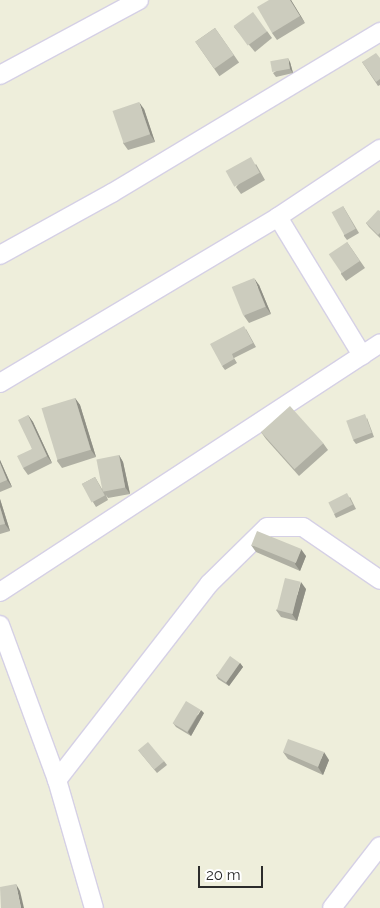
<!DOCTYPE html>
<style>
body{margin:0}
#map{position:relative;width:380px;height:908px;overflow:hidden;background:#eeeedb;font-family:Raleway,sans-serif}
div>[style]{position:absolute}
.roads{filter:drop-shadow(1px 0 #d5d0e5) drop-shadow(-1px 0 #d5d0e5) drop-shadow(0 1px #d5d0e5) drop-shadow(0 -1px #d5d0e5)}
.street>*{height:18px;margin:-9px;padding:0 9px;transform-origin:9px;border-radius:9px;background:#fff}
.wall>*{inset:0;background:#afafa3;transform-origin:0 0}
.shaded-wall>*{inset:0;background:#8f8f85}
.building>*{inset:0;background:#ccccbe;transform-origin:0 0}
span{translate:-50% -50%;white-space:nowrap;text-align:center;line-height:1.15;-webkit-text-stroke:4.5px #fff;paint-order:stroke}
.scale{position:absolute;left:198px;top:866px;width:65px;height:22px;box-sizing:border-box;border:2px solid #2b2b2b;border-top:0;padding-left:6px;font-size:15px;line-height:18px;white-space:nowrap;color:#2b2b2b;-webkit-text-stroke:4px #fff;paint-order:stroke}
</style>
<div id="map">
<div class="roads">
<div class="street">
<i style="left:0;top:75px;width:158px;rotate:-28.3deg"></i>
<i style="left:278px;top:217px;width:162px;rotate:58.7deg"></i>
<i style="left:0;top:255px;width:128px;rotate:-29deg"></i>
<i style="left:112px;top:193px;width:313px;rotate:-31deg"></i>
<i style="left:0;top:383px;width:324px;rotate:-30.8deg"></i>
<i style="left:278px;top:217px;width:123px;rotate:-33.7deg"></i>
<i style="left:0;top:592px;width:454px;rotate:-33.2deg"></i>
<i style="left:0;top:625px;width:165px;rotate:69.8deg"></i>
<i style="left:57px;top:780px;width:133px;rotate:73.9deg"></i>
<i style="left:57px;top:780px;width:248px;rotate:-52.2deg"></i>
<i style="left:209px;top:584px;width:81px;rotate:-44.5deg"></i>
<i style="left:267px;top:527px;width:36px"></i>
<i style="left:303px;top:527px;width:93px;rotate:34.5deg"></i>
<i style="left:332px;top:908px;width:78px;rotate:-52.3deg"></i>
</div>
</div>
<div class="wall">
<i style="clip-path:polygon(269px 0,291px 0,305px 23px,277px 40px,272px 33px)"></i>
<i style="clip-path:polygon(234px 27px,267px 31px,272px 38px,255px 52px)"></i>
<i style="left:215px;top:28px;width:42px;height:24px;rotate:55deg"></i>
<i style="clip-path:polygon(380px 58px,380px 85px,378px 86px,362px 62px)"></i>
<i style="clip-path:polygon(290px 62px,293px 73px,276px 77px,273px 73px)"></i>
<i style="clip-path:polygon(144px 109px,155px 142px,128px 150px,123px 143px)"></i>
<i style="clip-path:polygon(256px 164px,265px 180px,241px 194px,236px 187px)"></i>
<i style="clip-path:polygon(343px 206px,359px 233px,347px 240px,344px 236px)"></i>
<i style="clip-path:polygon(380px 211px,380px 238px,369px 227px,366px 223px)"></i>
<i style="clip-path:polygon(347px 242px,365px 268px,346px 281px,341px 274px)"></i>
<i style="clip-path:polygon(259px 285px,271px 314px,249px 323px,244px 316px)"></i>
<i style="clip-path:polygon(246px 329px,256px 347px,234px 358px,237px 363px,225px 370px,222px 366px)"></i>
<i style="clip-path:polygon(75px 398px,80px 405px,96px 457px,62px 468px,57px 461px)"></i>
<i style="clip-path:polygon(28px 415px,33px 422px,52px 463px,28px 475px,23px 468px,32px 449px)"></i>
<i style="clip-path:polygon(367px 418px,374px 437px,356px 444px,353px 440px)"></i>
<i style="clip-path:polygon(261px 432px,323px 443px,328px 450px,299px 476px,266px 439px)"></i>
<i style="clip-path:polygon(119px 455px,123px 462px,130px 494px,108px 498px,106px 495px,108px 500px,96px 507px,82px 484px,95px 477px,102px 489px)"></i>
<i style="clip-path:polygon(0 460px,12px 487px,0 492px)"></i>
<i style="clip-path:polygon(350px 497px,356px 509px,336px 518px,334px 514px)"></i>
<i style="clip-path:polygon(0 499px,10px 531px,0 534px)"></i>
<i style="clip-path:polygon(251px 545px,306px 556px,300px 571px,256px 552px)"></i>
<i style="clip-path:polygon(306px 589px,297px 621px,281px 617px,276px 610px)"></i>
<i style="clip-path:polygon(240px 663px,243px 667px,229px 686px,218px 679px,216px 675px)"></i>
<i style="clip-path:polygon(204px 713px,191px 736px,176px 727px,173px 723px)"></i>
<i style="clip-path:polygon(138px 750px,164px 761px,167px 765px,157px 773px)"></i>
<i style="clip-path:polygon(283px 752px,329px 760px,323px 775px,288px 759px)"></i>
</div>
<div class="shaded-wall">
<i style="clip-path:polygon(290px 0,291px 0,305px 23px,300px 16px)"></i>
<i style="clip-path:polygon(288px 58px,290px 62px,293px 73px,290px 69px)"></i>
<i style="clip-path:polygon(139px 102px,144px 109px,155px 142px,150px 134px)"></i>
<i style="clip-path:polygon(254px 278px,259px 285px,271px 314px,266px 307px)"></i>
<i style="clip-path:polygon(75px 398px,80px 405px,96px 457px,91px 450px)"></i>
<i style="clip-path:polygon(28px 415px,33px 422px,52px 463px,47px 456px)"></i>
<i style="clip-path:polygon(119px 455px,123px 462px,130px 494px,125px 487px)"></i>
<i style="clip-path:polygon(0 460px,12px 487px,7px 480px,0 463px)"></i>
<i style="clip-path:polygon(0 499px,10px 531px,5px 524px,0 507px)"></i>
<i style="clip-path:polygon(301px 549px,306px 556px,300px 571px,295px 564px)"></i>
<i style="clip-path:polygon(301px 582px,306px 589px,297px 621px,292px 614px)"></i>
<i style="clip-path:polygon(240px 663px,243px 667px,229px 686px,226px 683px)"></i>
<i style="clip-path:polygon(201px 710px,204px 713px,191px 736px,188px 732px)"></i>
<i style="clip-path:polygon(324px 752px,329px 760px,323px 775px,318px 767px)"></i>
<i style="clip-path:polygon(16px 884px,20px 891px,24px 908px,21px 908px)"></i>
</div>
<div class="building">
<i style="clip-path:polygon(269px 0,290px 0,300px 16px,272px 33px,257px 7px)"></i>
<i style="left:253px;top:12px;width:24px;height:24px;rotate:54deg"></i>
<i style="left:215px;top:28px;width:33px;height:24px;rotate:55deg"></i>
<i style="clip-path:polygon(376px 53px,380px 58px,380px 79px,376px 82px,362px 62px)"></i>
<i style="left:288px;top:58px;width:11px;height:18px;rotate:80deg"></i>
<i style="left:139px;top:102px;width:34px;height:28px;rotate:71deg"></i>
<i style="left:251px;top:157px;width:18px;height:29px;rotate:61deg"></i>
<i style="left:343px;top:206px;width:26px;height:13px;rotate:61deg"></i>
<i style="clip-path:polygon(378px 210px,380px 211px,380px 233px,378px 235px,366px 223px)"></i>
<i style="left:347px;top:242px;width:23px;height:22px;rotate:56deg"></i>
<i style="left:254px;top:278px;width:31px;height:24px;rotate:68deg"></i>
<i style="clip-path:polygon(244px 326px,253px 343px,232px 354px,234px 359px,222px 366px,210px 344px)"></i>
<i style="left:75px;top:398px;width:54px;height:35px;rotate:73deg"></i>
<i style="left:290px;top:406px;width:50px;height:39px;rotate:48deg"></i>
<i style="left:365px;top:414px;width:20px;height:20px;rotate:70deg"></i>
<i style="clip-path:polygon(28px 415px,47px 456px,23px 468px,17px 456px,32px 449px,18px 420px)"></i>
<i style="left:119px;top:455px;width:33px;height:23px;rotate:79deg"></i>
<i style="clip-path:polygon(0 463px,7px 480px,0 483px)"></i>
<i style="left:95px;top:477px;width:21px;height:15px;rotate:62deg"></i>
<i style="left:347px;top:493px;width:13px;height:21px;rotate:63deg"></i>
<i style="clip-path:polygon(0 507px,5px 524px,0 525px)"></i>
<i style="left:257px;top:531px;width:48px;height:15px;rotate:22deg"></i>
<i style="left:285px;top:578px;width:16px;height:33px;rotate:14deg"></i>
<i style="left:230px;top:656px;width:12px;height:24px;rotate:35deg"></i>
<i style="left:186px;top:701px;width:17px;height:26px;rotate:31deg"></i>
<i style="clip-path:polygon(288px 739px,324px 752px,318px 767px,283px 752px)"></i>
<i style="left:148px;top:742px;width:25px;height:13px;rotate:50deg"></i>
<i style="clip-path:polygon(16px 884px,21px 908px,1px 908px,0 887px)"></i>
</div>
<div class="scale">20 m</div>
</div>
